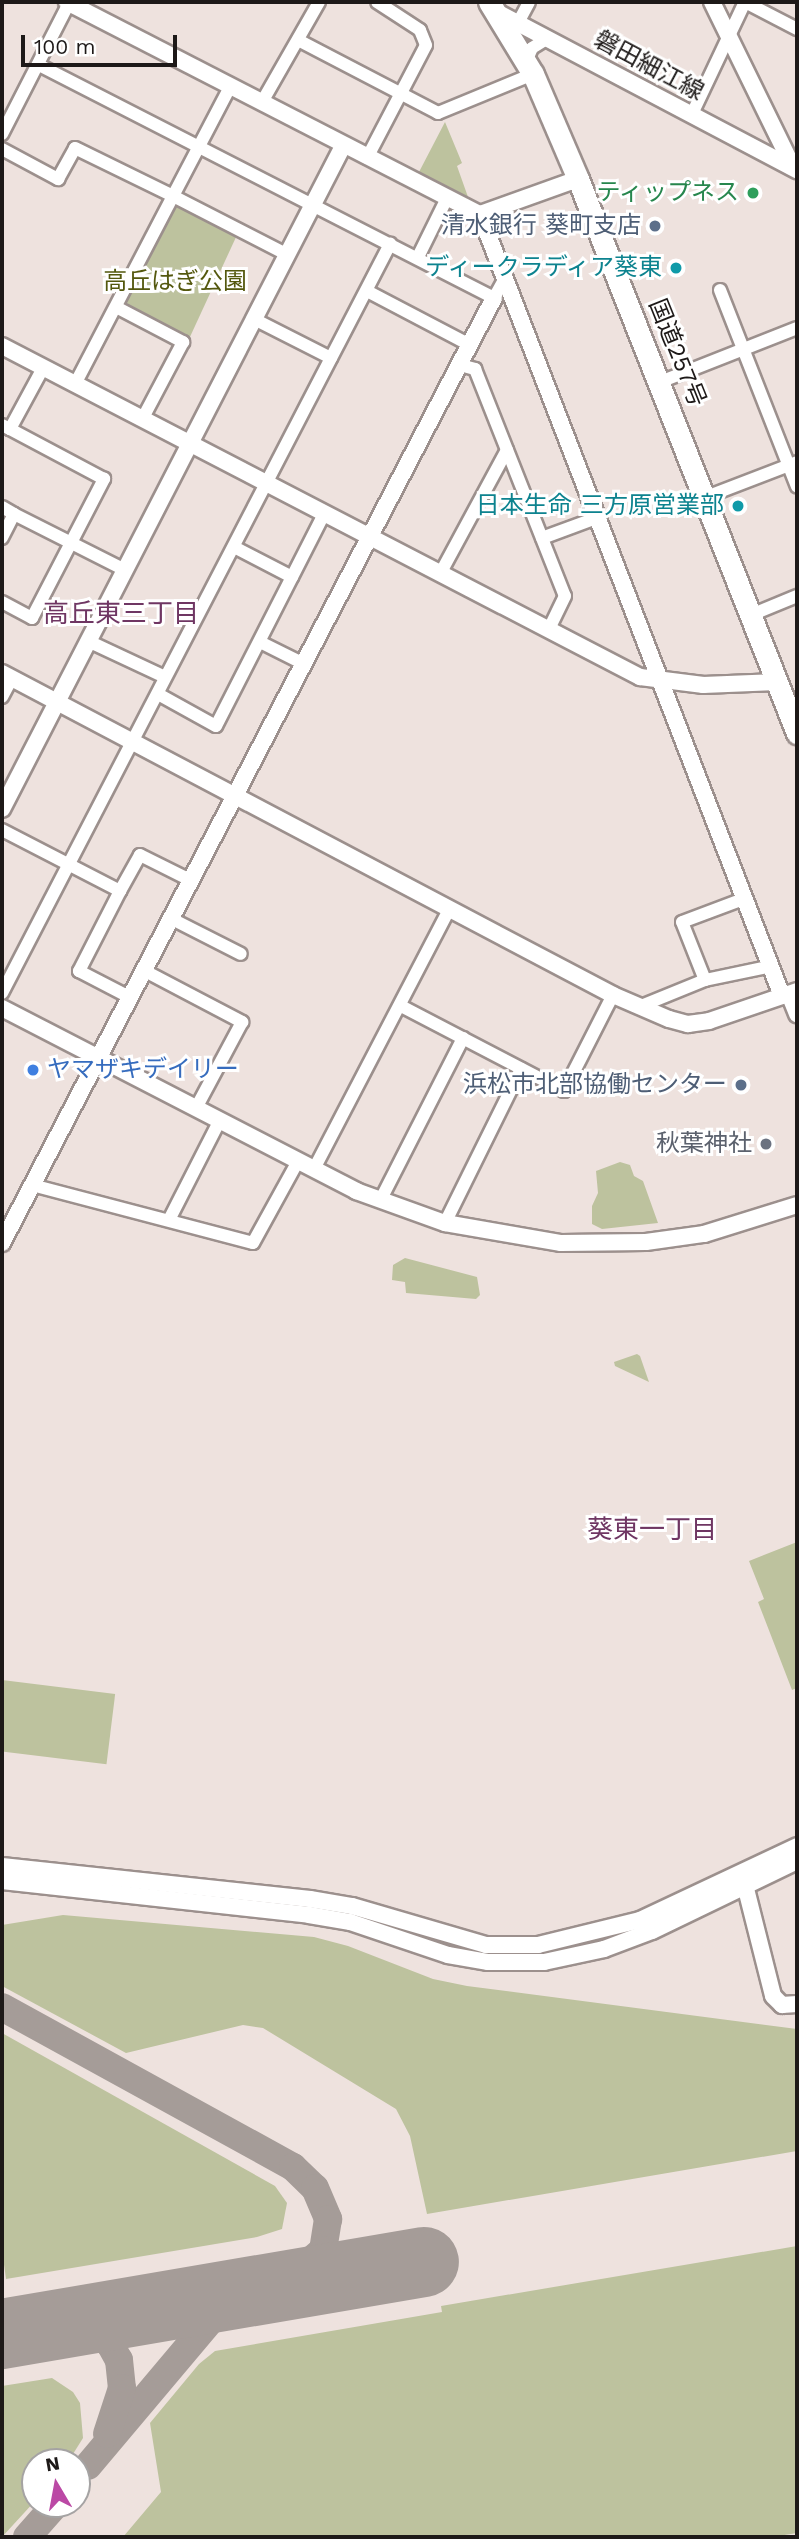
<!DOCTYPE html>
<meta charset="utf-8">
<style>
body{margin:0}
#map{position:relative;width:799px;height:2539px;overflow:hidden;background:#eee2de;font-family:"Work Sans","Noto Sans JP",sans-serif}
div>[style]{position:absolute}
.green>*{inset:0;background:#bdc29e;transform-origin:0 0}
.taxiway>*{height:28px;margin:-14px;padding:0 14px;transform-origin:14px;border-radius:14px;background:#a59c98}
.runway>*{height:70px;margin:-35px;padding:0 35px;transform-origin:35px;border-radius:35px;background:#a59c98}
.roads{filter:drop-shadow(2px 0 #9c908d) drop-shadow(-2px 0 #9c908d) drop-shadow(0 2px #9c908d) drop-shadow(0 -2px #9c908d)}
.street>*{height:12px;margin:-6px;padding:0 6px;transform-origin:6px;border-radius:6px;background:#fff}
.secondary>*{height:16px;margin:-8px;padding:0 8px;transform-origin:8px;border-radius:8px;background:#fff}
.highway>*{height:21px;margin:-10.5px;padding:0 10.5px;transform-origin:10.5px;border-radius:10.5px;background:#fff}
.dots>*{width:19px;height:19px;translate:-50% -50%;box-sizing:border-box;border:4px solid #fff;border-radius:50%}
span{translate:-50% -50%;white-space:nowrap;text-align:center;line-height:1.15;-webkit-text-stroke:6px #fff;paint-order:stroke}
.street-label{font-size:24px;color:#1d1918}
.leisure-label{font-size:24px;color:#27864d}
.right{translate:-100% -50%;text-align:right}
.service-label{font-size:24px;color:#4e5e75}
.culture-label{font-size:24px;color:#0d838f}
.park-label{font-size:24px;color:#54580e}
.shop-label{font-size:24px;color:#366cbe}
.left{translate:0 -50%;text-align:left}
.worship-label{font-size:24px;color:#5b616d}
.neighbourhood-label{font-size:26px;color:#6f3663}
.frame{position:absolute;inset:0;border:4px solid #1d1918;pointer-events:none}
.north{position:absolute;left:21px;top:2448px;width:70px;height:70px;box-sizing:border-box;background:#fff;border:2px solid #a5a3a3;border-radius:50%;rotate:350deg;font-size:19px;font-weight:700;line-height:28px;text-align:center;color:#1d1918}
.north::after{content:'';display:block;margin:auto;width:24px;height:32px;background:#bb49a5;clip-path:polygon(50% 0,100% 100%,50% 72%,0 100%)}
.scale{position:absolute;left:21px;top:35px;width:156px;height:32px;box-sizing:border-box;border:4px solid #1d1918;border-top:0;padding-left:9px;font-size:21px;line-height:24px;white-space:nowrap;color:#1d1918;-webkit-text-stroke:5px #fff;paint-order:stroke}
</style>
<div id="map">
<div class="green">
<i style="clip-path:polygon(445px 122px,462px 163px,457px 166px,468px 197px,419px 172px)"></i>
<i style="clip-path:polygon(180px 205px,237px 235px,189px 339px,128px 307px,126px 298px,174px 206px)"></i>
<i style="clip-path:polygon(620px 1162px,630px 1165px,634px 1176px,643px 1181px,658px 1223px,602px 1229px,592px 1224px,592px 1206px,598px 1193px,596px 1171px)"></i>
<i style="clip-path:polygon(405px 1258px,477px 1277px,480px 1295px,476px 1299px,406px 1293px,405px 1282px,392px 1280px,393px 1265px)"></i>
<i style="clip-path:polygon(637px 1354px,640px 1356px,649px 1382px,615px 1366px,614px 1362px)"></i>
<i style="clip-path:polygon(797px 1542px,797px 1688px,792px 1690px,758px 1602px,764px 1599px,749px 1561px)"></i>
<i style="left:2px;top:1680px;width:114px;height:71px;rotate:7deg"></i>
<i style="clip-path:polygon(63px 1915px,314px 1937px,348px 1946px,433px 1979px,467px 1986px,797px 2029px,797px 2151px,427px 2214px,410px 2136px,396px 2109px,263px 2028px,243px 2025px,126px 2053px,2px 1986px,2px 1925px)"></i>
<i style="clip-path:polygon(2px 2033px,275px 2186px,287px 2203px,282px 2229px,257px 2237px,6px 2279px,2px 2250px)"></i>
<i style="clip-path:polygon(797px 2246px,797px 2533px,772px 2537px,123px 2537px,161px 2492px,150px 2423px,199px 2364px,215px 2351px,442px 2312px,441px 2306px)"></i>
<i style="clip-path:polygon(52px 2378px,73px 2392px,80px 2403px,83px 2438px,68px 2462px,35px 2462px,35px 2501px,2px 2537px,2px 2386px)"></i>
</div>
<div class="taxiway">
<i style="left:2px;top:2007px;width:332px;rotate:28.8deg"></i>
<i style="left:293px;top:2167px;width:30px;rotate:44deg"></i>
<i style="left:315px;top:2188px;width:34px;rotate:67deg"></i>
<i style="left:328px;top:2219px;width:31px;rotate:99deg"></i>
<i style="left:323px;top:2250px;width:37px;rotate:139deg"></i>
<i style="left:295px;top:2274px;width:50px;rotate:157.6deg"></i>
<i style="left:249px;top:2293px;width:40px;rotate:147.1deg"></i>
<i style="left:215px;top:2315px;width:197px;rotate:130.1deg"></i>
<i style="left:56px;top:2324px;width:40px;rotate:10deg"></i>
<i style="left:95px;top:2331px;width:20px;rotate:41deg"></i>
<i style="left:110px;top:2344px;width:18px;rotate:61deg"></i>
<i style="left:119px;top:2360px;width:28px;rotate:84deg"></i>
<i style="left:122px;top:2388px;width:48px;rotate:108.1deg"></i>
<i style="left:27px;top:2537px;width:44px;rotate:-48.7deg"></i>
</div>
<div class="runway">
<i style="left:2px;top:2334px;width:428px;rotate:-9.7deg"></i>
</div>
<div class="roads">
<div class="street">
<i style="left:745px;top:2px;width:59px;rotate:27.4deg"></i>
<i style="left:519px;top:21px;width:21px;rotate:-62deg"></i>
<i style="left:298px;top:40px;width:158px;rotate:27.5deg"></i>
<i style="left:438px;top:113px;width:103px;rotate:-22.3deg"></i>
<i style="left:526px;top:62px;width:15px;rotate:-67deg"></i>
<i style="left:532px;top:48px;width:19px;rotate:-32deg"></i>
<i style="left:39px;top:65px;width:511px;rotate:27.12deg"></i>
<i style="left:494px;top:298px;width:23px;rotate:-61deg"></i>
<i style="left:230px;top:87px;width:123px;rotate:117.6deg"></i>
<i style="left:173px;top:196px;width:129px;rotate:27.2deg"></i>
<i style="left:262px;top:102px;width:115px;rotate:-60.3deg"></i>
<i style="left:692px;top:114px;width:124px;rotate:-64.7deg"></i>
<i style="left:2px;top:134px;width:147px;rotate:-62.9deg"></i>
<i style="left:2px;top:149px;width:64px;rotate:28.2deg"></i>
<i style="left:58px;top:179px;width:35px;rotate:-61deg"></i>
<i style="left:75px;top:148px;width:109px;rotate:26.1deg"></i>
<i style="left:173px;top:196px;width:210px;rotate:117.5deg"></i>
<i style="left:367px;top:158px;width:127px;rotate:-62.4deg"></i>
<i style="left:426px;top:45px;width:16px;rotate:-112deg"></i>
<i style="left:420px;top:30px;width:51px;rotate:-146.9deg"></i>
<i style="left:418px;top:257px;width:64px;rotate:-63.8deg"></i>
<i style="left:720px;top:290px;width:211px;rotate:68.6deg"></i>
<i style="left:367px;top:291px;width:116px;rotate:27.7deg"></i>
<i style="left:116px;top:307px;width:76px;rotate:27.6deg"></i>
<i style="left:183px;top:342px;width:86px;rotate:117.8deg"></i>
<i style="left:256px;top:320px;width:84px;rotate:26.9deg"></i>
<i style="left:460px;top:365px;width:16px;rotate:15deg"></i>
<i style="left:475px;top:369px;width:244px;rotate:68.4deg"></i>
<i style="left:565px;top:596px;width:37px;rotate:116deg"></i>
<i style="left:660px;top:382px;width:147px;rotate:-21.5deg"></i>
<i style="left:2px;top:425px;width:9px;rotate:27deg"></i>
<i style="left:10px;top:429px;width:69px;rotate:-61.6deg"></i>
<i style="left:706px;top:497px;width:97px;rotate:-21deg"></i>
<i style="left:2px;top:507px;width:14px;rotate:30deg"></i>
<i style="left:14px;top:514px;width:27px;rotate:117deg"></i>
<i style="left:14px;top:514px;width:124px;rotate:26.8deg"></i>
<i style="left:542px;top:538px;width:61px;rotate:-20.2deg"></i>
<i style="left:234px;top:547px;width:65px;rotate:27.3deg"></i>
<i style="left:292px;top:577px;width:71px;rotate:-63.1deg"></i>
<i style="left:440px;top:574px;width:141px;rotate:-61.6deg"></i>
<i style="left:2px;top:602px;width:34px;rotate:28deg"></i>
<i style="left:32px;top:618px;width:157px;rotate:-62.6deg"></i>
<i style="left:104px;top:479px;width:106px;rotate:-152deg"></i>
<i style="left:751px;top:615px;width:50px;rotate:-22.4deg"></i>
<i style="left:88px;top:641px;width:85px;rotate:25.1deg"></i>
<i style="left:260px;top:642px;width:49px;rotate:26.6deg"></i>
<i style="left:158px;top:694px;width:66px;rotate:28.9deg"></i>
<i style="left:216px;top:726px;width:167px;rotate:-63deg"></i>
<i style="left:2px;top:697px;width:21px;rotate:-62deg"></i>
<i style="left:2px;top:830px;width:133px;rotate:27.3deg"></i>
<i style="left:120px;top:891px;width:41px;rotate:-60.9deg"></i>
<i style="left:140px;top:855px;width:58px;rotate:26.6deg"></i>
<i style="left:120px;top:891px;width:90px;rotate:117.1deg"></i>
<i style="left:79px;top:971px;width:59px;rotate:27.4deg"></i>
<i style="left:172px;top:919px;width:77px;rotate:26.9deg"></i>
<i style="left:145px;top:971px;width:110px;rotate:27.7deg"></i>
<i style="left:242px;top:1022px;width:98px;rotate:118.1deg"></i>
<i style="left:705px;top:980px;width:68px;rotate:-11.8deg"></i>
<i style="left:2px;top:993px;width:844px;rotate:-62.61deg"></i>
<i style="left:401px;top:1006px;width:184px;rotate:27.5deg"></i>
<i style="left:564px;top:1091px;width:108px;rotate:-63deg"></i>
<i style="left:641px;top:1006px;width:69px;rotate:-22.1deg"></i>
<i style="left:705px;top:980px;width:62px;rotate:-111.6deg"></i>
<i style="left:682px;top:922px;width:68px;rotate:-20.6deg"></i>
<i style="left:314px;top:1169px;width:294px;rotate:-62.5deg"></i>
<i style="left:32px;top:1185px;width:228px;rotate:14.7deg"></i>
<i style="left:253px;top:1243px;width:94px;rotate:-61.2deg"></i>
<i style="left:380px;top:1201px;width:183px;rotate:-63deg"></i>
<i style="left:169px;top:1220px;width:112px;rotate:-63deg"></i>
<i style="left:445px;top:1223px;width:172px;rotate:-63.7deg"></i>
</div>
<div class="secondary">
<i style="left:67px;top:2px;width:464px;rotate:27.2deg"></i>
<i style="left:480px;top:214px;width:838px;rotate:68.88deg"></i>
<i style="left:712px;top:2px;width:184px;rotate:63.9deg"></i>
<i style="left:493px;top:10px;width:344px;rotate:27.8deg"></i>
<i style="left:480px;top:214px;width:104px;rotate:-19.7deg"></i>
<i style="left:2px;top:346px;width:719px;rotate:27.42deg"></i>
<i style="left:640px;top:677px;width:64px;rotate:7.2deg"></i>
<i style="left:703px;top:685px;width:74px;rotate:-2.3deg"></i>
<i style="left:2px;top:673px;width:691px;rotate:27.79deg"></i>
<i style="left:613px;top:995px;width:61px;rotate:23.2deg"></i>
<i style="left:669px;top:1019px;width:20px;rotate:15deg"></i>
<i style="left:688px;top:1024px;width:21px;rotate:-8deg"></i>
<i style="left:709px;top:1021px;width:93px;rotate:-18.8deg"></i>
<i style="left:2px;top:809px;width:746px;rotate:-62.78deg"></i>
<i style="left:789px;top:994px;width:22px;rotate:68deg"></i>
<i style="left:2px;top:1008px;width:399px;rotate:27.3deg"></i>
<i style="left:356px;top:1191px;width:95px;rotate:19.8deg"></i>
<i style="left:445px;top:1223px;width:118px;rotate:9.8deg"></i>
<i style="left:561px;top:1243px;width:85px;rotate:-0.7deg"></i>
<i style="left:646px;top:1242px;width:59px;rotate:-7.9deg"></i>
<i style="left:704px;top:1234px;width:97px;rotate:-17.3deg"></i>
<i style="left:2px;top:1243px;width:1065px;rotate:-62.5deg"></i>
<i style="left:2px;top:1866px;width:310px;rotate:6.1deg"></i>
<i style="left:310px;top:1899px;width:43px;rotate:9.5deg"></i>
<i style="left:352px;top:1906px;width:140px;rotate:16.2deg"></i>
<i style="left:486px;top:1945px;width:52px"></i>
<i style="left:538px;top:1945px;width:105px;rotate:-13.8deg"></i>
<i style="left:640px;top:1920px;width:174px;rotate:-25.2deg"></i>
<i style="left:739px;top:1878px;width:9px;rotate:49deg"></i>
<i style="left:745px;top:1885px;width:114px;rotate:75.8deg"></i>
<i style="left:773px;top:1996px;width:13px;rotate:45deg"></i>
<i style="left:782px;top:2005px;width:15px;rotate:-4deg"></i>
<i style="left:2px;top:1881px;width:309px;rotate:6.3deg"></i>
<i style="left:309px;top:1915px;width:42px;rotate:9.7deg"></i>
<i style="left:350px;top:1922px;width:103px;rotate:18.6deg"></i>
<i style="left:448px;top:1955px;width:41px;rotate:9.9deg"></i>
<i style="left:488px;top:1962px;width:56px"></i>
<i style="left:544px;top:1962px;width:61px;rotate:-12.2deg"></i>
<i style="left:604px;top:1949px;width:51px;rotate:-20.6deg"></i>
<i style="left:652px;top:1931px;width:161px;rotate:-25.8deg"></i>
</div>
<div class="highway">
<i style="left:489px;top:2px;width:84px;rotate:58.6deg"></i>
<i style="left:533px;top:74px;width:114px;rotate:66.8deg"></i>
<i style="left:578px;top:179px;width:596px;rotate:68.43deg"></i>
</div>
</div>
<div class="dots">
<i style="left:753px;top:193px;background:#2e9e5b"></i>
<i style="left:655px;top:226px;background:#5c6f8a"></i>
<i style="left:676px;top:268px;background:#0f9aa8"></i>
<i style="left:738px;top:506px;background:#0f9aa8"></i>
<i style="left:33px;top:1070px;background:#3f7fe0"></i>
<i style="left:741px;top:1085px;background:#5c6f8a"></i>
<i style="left:766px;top:1144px;background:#6b7280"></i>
</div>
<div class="street-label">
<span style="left:649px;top:66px;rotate:28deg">磐田細江線</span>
<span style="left:677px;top:353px;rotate:68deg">国道257号</span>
</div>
<div class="leisure-label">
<span class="right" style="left:739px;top:193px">ティップネス</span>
</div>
<div class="service-label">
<span class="right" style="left:641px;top:226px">清水銀行 葵町支店</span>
<span class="right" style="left:727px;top:1085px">浜松市北部協働センター</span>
</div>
<div class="culture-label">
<span class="right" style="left:662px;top:268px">ディークラディア葵東</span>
<span class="right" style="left:724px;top:506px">日本生命 三方原営業部</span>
</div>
<div class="park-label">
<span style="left:175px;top:282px">高丘はぎ公園</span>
</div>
<div class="shop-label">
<span class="left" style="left:47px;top:1070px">ヤマザキデイリー</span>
</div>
<div class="worship-label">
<span class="right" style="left:752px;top:1144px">秋葉神社</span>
</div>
<div class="neighbourhood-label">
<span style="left:121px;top:614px">高丘東三丁目</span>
<span style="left:652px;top:1530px">葵東一丁目</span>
</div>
<div class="frame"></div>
<div class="north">N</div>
<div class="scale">100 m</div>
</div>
